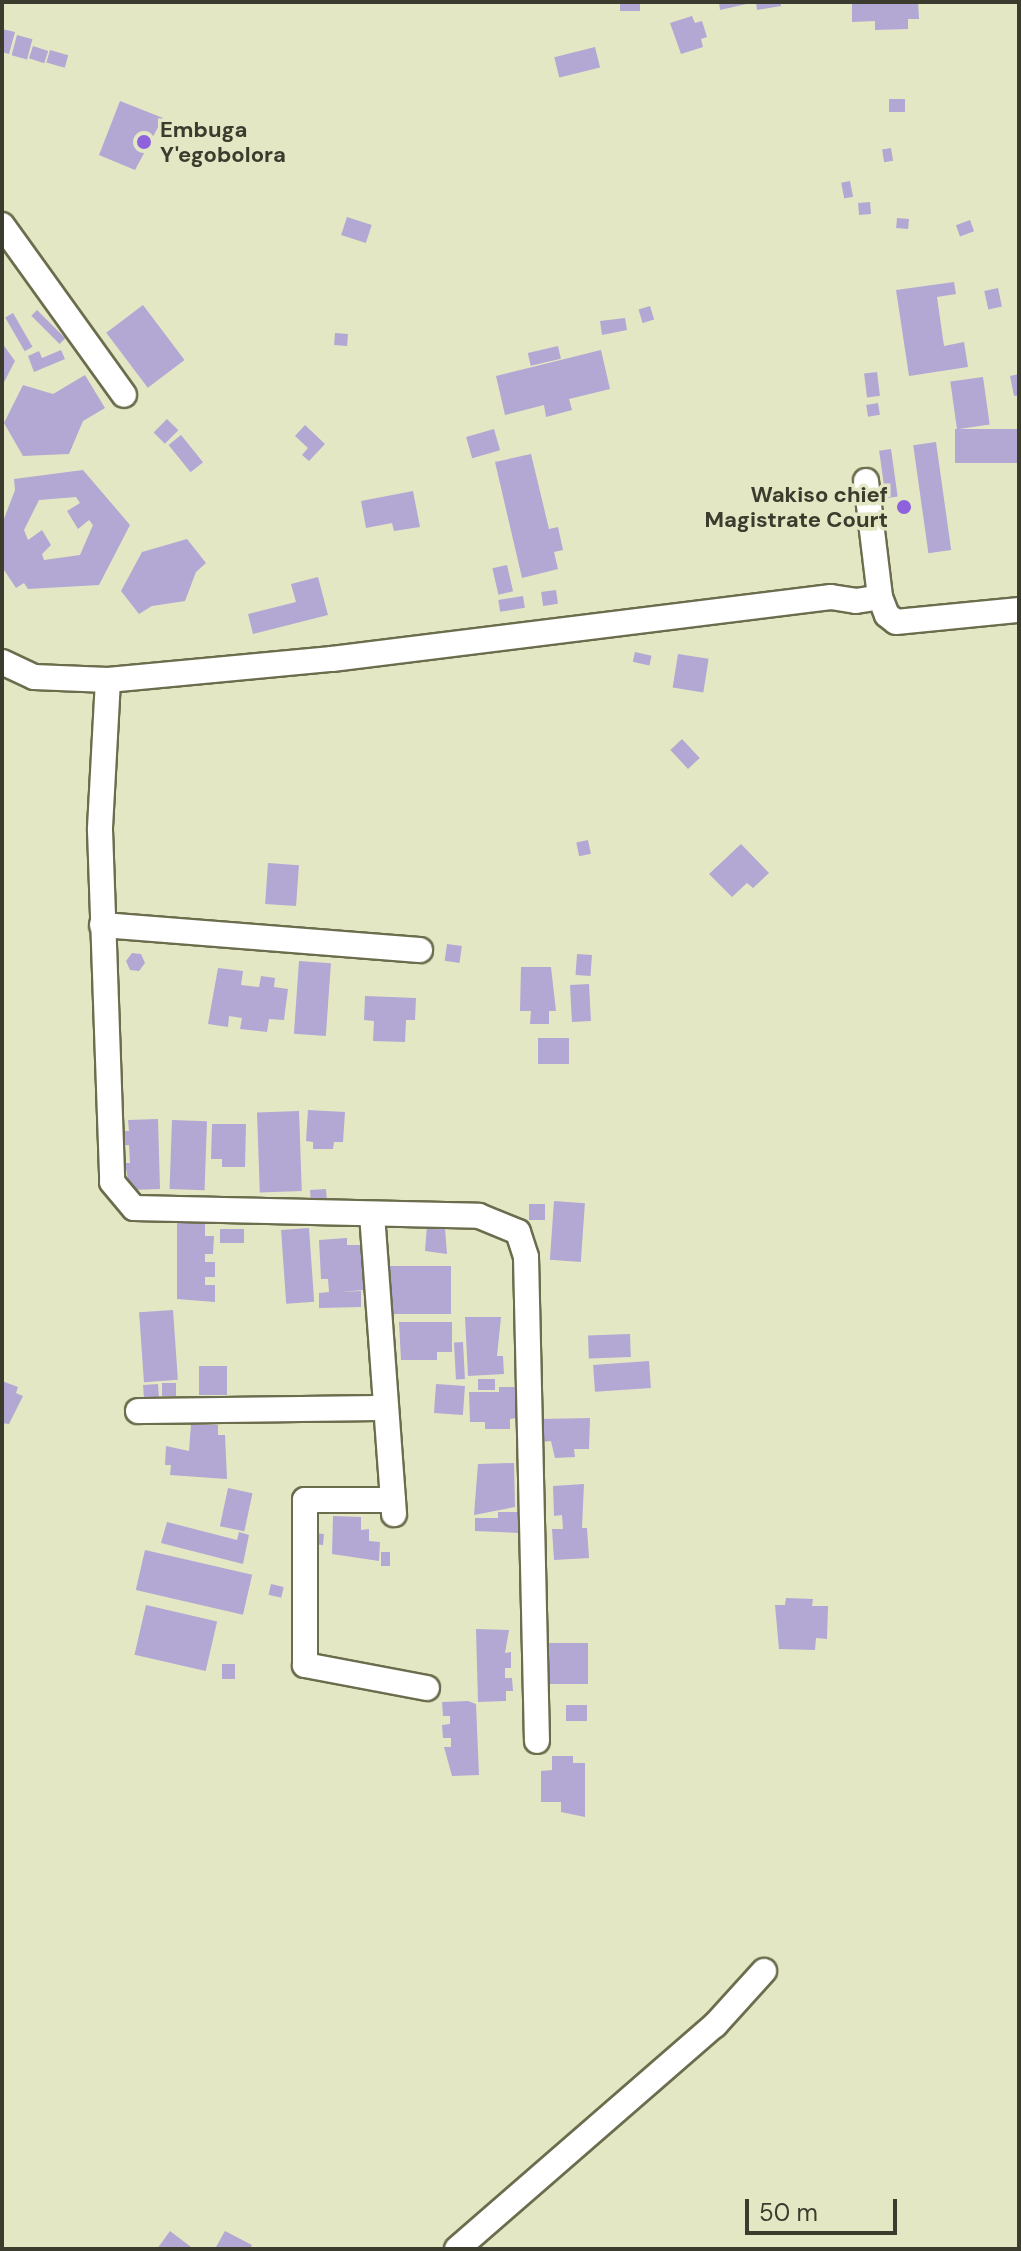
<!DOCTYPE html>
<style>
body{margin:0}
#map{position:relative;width:1021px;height:2251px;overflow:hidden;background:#e4e7c4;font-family:"DM Sans",sans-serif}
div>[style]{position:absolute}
.building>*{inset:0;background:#b3a7d4;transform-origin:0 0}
.roads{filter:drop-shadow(2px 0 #6b6d4d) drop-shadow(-2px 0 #6b6d4d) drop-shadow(0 2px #6b6d4d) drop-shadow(0 -2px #6b6d4d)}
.minor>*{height:24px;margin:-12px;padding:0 12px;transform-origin:12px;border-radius:12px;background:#fff}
.dots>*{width:22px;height:22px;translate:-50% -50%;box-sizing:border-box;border:4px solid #e4e7c4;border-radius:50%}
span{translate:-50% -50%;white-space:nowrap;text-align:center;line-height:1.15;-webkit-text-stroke:7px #e4e7c4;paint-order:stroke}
.poi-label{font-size:22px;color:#3b3c2e;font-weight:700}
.left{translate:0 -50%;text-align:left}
.right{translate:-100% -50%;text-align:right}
.frame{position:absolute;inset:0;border:4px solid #3b3c2e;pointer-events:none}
.scale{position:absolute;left:745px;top:2199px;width:152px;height:36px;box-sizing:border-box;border:4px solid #3b3c2e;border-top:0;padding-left:10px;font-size:24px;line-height:28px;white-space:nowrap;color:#3b3c2e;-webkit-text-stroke:6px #e4e7c4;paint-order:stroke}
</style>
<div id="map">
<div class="building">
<i style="left:620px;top:2px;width:20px;height:9px"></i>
<i style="clip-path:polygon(719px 2px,751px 2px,751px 3px,720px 10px)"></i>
<i style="clip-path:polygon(756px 2px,781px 2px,781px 6px,757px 10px)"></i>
<i style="clip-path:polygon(852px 2px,918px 2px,919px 19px,908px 19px,908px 29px,875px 30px,875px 21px,852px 22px)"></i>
<i style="clip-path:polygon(692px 16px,695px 23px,702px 21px,707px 37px,701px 39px,703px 47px,681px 54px,670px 23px)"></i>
<i style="clip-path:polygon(2px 29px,15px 32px,9px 54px,2px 52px)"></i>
<i style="left:17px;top:35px;width:16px;height:21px;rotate:15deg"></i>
<i style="left:33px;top:46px;width:16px;height:13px;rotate:18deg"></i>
<i style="left:595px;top:47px;width:21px;height:42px;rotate:76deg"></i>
<i style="left:50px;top:50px;width:19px;height:13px;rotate:16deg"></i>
<i style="left:889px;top:99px;width:16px;height:13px"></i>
<i style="clip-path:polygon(120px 101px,163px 118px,135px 170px,99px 155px)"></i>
<i style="left:891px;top:148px;width:13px;height:9px;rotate:81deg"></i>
<i style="left:850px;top:181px;width:16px;height:9px;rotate:79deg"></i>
<i style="left:870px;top:202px;width:12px;height:12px;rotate:85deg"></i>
<i style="left:347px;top:217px;width:26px;height:19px;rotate:18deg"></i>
<i style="left:897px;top:218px;width:12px;height:10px;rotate:5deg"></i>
<i style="left:970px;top:220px;width:12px;height:15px;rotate:70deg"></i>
<i style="clip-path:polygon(954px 282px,956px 294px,937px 297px,944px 346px,964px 342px,968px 367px,909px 376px,896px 290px)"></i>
<i style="left:998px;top:288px;width:19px;height:14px;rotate:78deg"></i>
<i style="left:143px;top:305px;width:69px;height:46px;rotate:53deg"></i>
<i style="left:650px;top:306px;width:14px;height:12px;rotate:73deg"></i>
<i style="left:37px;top:310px;width:40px;height:8px;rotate:45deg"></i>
<i style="left:13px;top:313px;width:39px;height:9px;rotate:60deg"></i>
<i style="clip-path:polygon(625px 318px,627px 330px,602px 335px,600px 321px)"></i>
<i style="left:335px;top:333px;width:13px;height:12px;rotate:4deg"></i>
<i style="clip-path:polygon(2px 343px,15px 361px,2px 386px)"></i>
<i style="left:558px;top:346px;width:13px;height:31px;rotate:77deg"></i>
<i style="clip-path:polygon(61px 350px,65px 359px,34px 372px,28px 356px,39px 351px,42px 358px)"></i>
<i style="clip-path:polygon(601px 350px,610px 389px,569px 399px,572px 410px,546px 417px,544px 405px,505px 415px,496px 376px)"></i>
<i style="left:877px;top:372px;width:24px;height:13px;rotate:83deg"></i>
<i style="clip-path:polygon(1019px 374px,1019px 395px,1014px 396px,1010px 376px)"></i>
<i style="clip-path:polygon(85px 375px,105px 408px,83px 421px,69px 454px,23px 456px,4px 423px,23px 385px,53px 394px)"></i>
<i style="left:983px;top:377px;width:48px;height:33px;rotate:82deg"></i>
<i style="left:878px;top:403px;width:12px;height:12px;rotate:81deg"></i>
<i style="left:167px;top:419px;width:16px;height:19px;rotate:45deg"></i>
<i style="clip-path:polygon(305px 425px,325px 444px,309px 461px,302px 455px,308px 448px,295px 436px)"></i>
<i style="left:494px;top:429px;width:22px;height:29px;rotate:74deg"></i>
<i style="left:1019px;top:429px;width:34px;height:64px;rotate:90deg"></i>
<i style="left:181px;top:435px;width:35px;height:16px;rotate:51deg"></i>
<i style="left:936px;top:442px;width:109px;height:23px;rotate:82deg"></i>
<i style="left:891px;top:449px;width:48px;height:12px;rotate:82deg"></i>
<i style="clip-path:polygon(531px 454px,549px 529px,558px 527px,563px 550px,554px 552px,558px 569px,522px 578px,495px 462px)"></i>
<i style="clip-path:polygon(evenodd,83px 470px,130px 525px,99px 585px,28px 589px,24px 583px,16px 588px,2px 567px,2px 524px,15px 490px,14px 479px,83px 470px,76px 497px,80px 503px,67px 511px,78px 529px,89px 520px,93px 525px,80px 555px,44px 560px,42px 554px,51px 545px,42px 530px,28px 540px,24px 530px,39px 500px,76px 497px)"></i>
<i style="clip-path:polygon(413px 491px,420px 527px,394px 531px,392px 523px,366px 528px,361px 501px)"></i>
<i style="clip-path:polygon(187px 539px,206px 563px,196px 572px,185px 601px,152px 606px,139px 614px,121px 591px,142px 552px)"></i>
<i style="left:507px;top:565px;width:27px;height:15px;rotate:77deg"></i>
<i style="clip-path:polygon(318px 577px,328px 615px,253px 634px,248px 614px,296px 602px,291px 584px)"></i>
<i style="left:556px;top:590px;width:14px;height:15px;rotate:82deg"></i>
<i style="left:523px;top:596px;width:12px;height:25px;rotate:81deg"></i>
<i style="left:635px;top:652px;width:17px;height:10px;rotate:13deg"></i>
<i style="left:678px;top:654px;width:31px;height:34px;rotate:9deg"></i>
<i style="left:682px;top:739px;width:26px;height:16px;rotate:47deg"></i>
<i style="left:588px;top:840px;width:14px;height:12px;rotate:78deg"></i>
<i style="clip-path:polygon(741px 844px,769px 873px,753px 888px,747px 883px,732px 897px,709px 874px)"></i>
<i style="left:268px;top:863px;width:31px;height:41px;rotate:4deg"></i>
<i style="left:447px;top:944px;width:15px;height:17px;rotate:8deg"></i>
<i style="clip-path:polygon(132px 953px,141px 954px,145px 963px,139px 971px,130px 970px,126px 961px)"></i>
<i style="left:577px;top:954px;width:15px;height:21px;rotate:4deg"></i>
<i style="left:299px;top:961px;width:32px;height:73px;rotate:4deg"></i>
<i style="clip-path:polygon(521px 967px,551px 967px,556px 1011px,549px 1011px,549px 1024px,530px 1024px,531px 1011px,520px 1011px)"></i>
<i style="clip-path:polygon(218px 968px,243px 971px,241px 985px,259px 987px,261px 976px,275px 978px,274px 987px,288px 989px,284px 1020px,269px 1019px,267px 1032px,240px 1029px,242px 1018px,229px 1016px,228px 1027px,208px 1024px)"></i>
<i style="left:589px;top:984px;width:37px;height:19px;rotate:87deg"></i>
<i style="clip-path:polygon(365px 996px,416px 998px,415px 1020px,406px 1020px,405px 1042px,373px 1041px,374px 1021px,364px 1020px)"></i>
<i style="left:538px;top:1038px;width:31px;height:26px"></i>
<i style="clip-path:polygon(308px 1110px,345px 1112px,343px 1142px,334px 1142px,333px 1149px,313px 1149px,313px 1142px,306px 1141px)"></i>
<i style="left:299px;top:1111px;width:80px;height:42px;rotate:88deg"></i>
<i style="clip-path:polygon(158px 1119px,160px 1189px,130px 1190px,125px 1163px,130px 1163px,129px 1145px,120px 1146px,120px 1131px,129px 1131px,128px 1120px)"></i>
<i style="left:172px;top:1120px;width:35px;height:69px;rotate:2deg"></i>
<i style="clip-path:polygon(212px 1124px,246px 1124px,245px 1167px,222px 1167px,222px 1159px,211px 1159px)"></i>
<i style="left:326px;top:1189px;width:13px;height:16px;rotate:86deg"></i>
<i style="left:554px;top:1201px;width:31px;height:59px;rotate:4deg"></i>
<i style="left:529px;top:1204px;width:16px;height:16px"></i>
<i style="clip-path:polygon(177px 1221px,205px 1221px,205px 1236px,214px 1236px,213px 1254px,205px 1254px,205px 1262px,215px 1262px,215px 1277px,205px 1277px,205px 1285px,215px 1285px,215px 1302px,177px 1299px)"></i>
<i style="clip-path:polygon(427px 1226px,445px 1228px,447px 1254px,425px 1251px)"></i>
<i style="left:309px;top:1228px;width:74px;height:28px;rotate:86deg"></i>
<i style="left:244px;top:1229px;width:14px;height:24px;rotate:90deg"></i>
<i style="clip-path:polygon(347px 1238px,347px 1245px,361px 1245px,364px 1290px,340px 1292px,361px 1291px,361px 1307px,319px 1308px,319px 1293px,329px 1292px,328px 1279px,321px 1279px,319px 1240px)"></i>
<i style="left:451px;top:1266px;width:48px;height:64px;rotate:90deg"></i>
<i style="left:173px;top:1310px;width:70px;height:34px;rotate:86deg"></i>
<i style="clip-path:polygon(465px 1317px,501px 1317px,497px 1356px,503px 1356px,504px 1374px,468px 1376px)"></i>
<i style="clip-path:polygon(399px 1322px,452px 1322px,452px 1352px,437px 1352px,437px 1360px,401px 1360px)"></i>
<i style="left:630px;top:1334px;width:23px;height:42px;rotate:88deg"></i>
<i style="left:463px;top:1342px;width:37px;height:9px;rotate:87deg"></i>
<i style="left:649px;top:1361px;width:27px;height:56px;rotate:86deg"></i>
<i style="left:227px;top:1366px;width:29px;height:28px;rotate:90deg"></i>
<i style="left:478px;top:1379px;width:17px;height:11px"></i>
<i style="clip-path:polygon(2px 1381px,18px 1387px,16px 1393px,23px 1396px,9px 1424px,2px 1423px)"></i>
<i style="left:162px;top:1383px;width:14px;height:13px"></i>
<i style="left:158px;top:1384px;width:14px;height:15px;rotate:86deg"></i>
<i style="left:436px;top:1384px;width:29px;height:29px;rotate:4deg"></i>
<i style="clip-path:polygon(499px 1387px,515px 1387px,516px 1418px,510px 1419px,510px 1429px,485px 1429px,485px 1422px,470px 1422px,469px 1392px,499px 1392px)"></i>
<i style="clip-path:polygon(590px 1418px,589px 1449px,574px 1449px,575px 1457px,555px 1458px,551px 1441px,540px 1442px,540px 1419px)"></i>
<i style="clip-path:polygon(191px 1424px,218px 1425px,218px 1435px,225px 1435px,227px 1479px,170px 1475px,171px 1465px,165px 1465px,166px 1446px,189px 1451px)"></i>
<i style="clip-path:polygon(514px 1463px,515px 1507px,474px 1515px,478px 1464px)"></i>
<i style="clip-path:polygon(584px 1484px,582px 1528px,587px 1528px,589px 1558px,554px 1560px,552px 1529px,563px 1529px,562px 1515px,554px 1516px,553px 1486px)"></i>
<i style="left:228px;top:1488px;width:25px;height:39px;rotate:12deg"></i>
<i style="clip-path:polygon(498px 1512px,520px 1512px,520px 1533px,475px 1531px,475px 1518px,498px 1518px)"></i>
<i style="clip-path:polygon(333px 1516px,361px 1517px,361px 1530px,369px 1529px,369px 1541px,380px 1542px,379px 1561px,332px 1554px)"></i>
<i style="clip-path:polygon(167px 1522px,237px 1540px,239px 1532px,249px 1535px,243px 1564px,161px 1543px)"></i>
<i style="left:313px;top:1533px;width:11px;height:11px;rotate:5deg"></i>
<i style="left:145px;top:1550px;width:110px;height:41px;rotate:13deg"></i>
<i style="left:381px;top:1552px;width:9px;height:14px"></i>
<i style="left:271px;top:1584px;width:13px;height:11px;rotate:13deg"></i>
<i style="clip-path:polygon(786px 1598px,813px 1599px,812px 1606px,828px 1606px,827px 1639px,816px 1638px,815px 1650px,779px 1649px,775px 1605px,785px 1605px)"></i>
<i style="left:146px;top:1605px;width:73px;height:51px;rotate:13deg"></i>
<i style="clip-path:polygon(476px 1629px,509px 1630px,505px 1653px,511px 1652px,511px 1668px,505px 1668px,505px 1678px,512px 1678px,513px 1691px,506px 1691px,506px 1701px,478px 1702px)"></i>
<i style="left:542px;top:1643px;width:46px;height:41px"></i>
<i style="left:222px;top:1664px;width:13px;height:15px"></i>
<i style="clip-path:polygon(468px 1701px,476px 1704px,479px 1775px,452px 1776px,444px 1747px,451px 1747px,451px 1738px,443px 1738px,442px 1725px,450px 1724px,450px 1716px,443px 1716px,442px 1702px)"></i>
<i style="left:566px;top:1705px;width:21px;height:16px"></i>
<i style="clip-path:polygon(552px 1756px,573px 1756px,573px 1763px,585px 1763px,585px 1817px,561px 1812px,561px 1802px,541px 1802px,541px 1771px,552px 1770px)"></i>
<i style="clip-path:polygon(170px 2231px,191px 2247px,190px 2249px,157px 2249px)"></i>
<i style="clip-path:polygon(225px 2231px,252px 2245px,250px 2249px,215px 2249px)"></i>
</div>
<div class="roads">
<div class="minor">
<i style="left:2px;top:225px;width:209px;rotate:54.3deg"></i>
<i style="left:866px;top:481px;width:117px;rotate:83.1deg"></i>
<i style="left:2px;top:662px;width:35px;rotate:25deg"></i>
<i style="left:34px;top:677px;width:74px;rotate:2.3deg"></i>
<i style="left:108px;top:680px;width:225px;rotate:-5.4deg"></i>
<i style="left:332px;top:659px;width:503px;rotate:-7.08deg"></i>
<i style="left:831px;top:597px;width:25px;rotate:9deg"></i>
<i style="left:856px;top:601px;width:24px;rotate:-9deg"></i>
<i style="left:880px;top:597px;width:19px;rotate:69deg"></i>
<i style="left:887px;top:615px;width:11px;rotate:38deg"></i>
<i style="left:896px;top:622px;width:124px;rotate:-5.6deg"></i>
<i style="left:108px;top:680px;width:150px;rotate:93.1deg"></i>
<i style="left:100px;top:830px;width:352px;rotate:88deg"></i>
<i style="left:112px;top:1182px;width:34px;rotate:50deg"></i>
<i style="left:134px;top:1208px;width:345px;rotate:1.3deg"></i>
<i style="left:479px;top:1216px;width:42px;rotate:22.3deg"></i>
<i style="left:518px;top:1232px;width:26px;rotate:72deg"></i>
<i style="left:526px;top:1257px;width:484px;rotate:88.7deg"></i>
<i style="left:102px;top:925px;width:319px;rotate:4.5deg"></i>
<i style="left:372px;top:1214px;width:301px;rotate:85.8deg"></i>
<i style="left:138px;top:1411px;width:248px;rotate:-0.7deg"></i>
<i style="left:393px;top:1500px;width:88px;rotate:180deg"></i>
<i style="left:305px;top:1500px;width:165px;rotate:90deg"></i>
<i style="left:305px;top:1665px;width:124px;rotate:10.7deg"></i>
<i style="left:457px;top:2249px;width:342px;rotate:-41deg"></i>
<i style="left:715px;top:2025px;width:73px;rotate:-47.8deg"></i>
</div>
</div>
<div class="dots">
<i style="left:144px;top:142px;background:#8d62dc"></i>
<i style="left:904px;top:507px;background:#8d62dc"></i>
</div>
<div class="poi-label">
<span class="left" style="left:160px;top:142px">Embuga<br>Y'egobolora</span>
<span class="right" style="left:888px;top:507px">Wakiso chief<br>Magistrate Court</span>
</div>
<div class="frame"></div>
<div class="scale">50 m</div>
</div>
